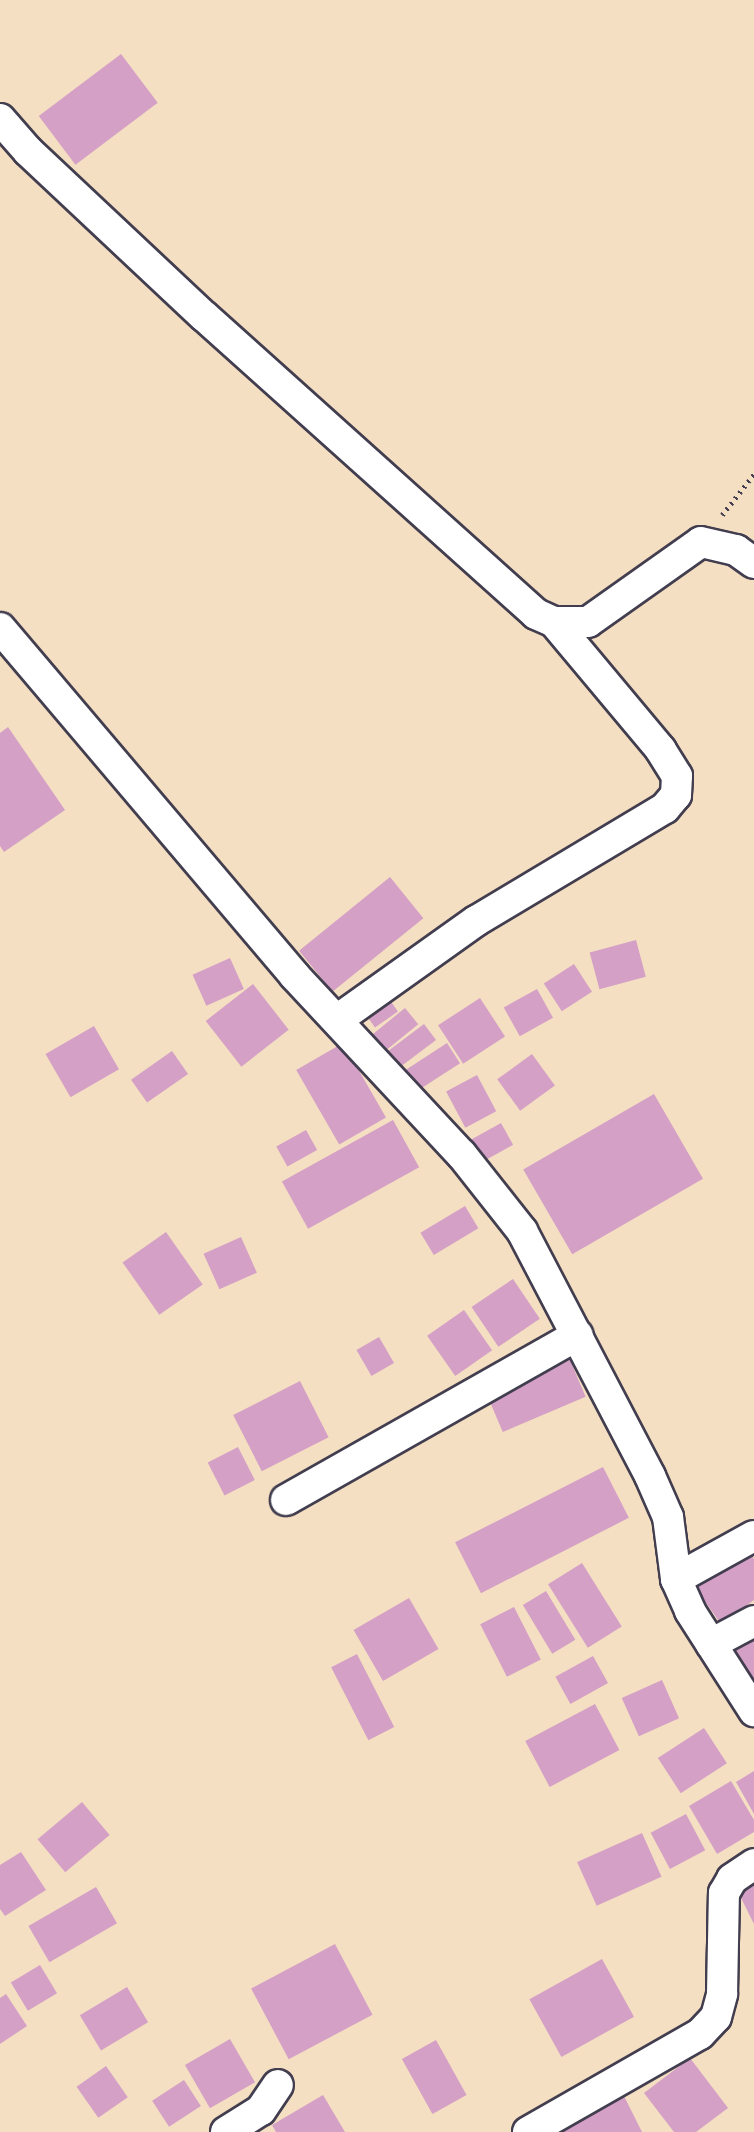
<!DOCTYPE html>
<style>
body{margin:0}
#map{position:relative;width:754px;height:2132px;overflow:hidden;background:#f5dfc2;font-family:"Patrick Hand",sans-serif}
div>[style]{position:absolute}
.building>*{inset:0;background:#d4a0c6;transform-origin:0 0}
.path>*{height:4.5px;margin-top:-2.25px;transform-origin:0;background:repeating-linear-gradient(90deg,#423e4f 0 2px,transparent 0 7px)}
.roads{filter:drop-shadow(2px 0 #423e4f) drop-shadow(-2px 0 #423e4f) drop-shadow(0 2px #423e4f) drop-shadow(0 -2px #423e4f)}
.street>*{height:30px;margin:-15px;padding:0 15px;transform-origin:15px;border-radius:15px;background:#fff}
span{translate:-50% -50%;white-space:nowrap;text-align:center;line-height:1.15;-webkit-text-stroke:5px #fcf5e5;paint-order:stroke}
</style>
<div id="map">
<div class="building">
<i style="left:121px;top:54px;width:61px;height:103px;rotate:53deg"></i>
<i style="clip-path:polygon(8px 727px,65px 810px,4px 852px,0 846px,0 733px)"></i>
<i style="left:390px;top:877px;width:53px;height:117px;rotate:51deg"></i>
<i style="left:636px;top:940px;width:38px;height:48px;rotate:75deg"></i>
<i style="left:230px;top:958px;width:34px;height:41px;rotate:66deg"></i>
<i style="left:574px;top:964px;width:33px;height:36px;rotate:57deg"></i>
<i style="left:253px;top:984px;width:58px;height:60px;rotate:52deg"></i>
<i style="left:537px;top:989px;width:33px;height:38px;rotate:61deg"></i>
<i style="left:387px;top:996px;width:19px;height:28px;rotate:55deg"></i>
<i style="left:480px;top:998px;width:46px;height:50px;rotate:57deg"></i>
<i style="left:405px;top:1008px;width:21px;height:42px;rotate:51deg"></i>
<i style="left:424px;top:1024px;width:20px;height:45px;rotate:53deg"></i>
<i style="left:94px;top:1026px;width:50px;height:56px;rotate:60deg"></i>
<i style="left:343px;top:1043px;width:86px;height:54px;rotate:60deg"></i>
<i style="left:447px;top:1043px;width:24px;height:54px;rotate:57deg"></i>
<i style="left:172px;top:1051px;width:28px;height:50px;rotate:55deg"></i>
<i style="left:532px;top:1054px;width:39px;height:43px;rotate:54deg"></i>
<i style="left:477px;top:1075px;width:41px;height:35px;rotate:62deg"></i>
<i style="left:654px;top:1094px;width:98px;height:151px;rotate:60deg"></i>
<i style="left:393px;top:1120px;width:54px;height:127px;rotate:61deg"></i>
<i style="left:501px;top:1123px;width:25px;height:36px;rotate:61deg"></i>
<i style="left:306px;top:1130px;width:23px;height:34px;rotate:61deg"></i>
<i style="left:465px;top:1206px;width:26px;height:52px;rotate:59deg"></i>
<i style="left:166px;top:1232px;width:64px;height:53px;rotate:55deg"></i>
<i style="left:241px;top:1237px;width:39px;height:41px;rotate:66deg"></i>
<i style="left:513px;top:1279px;width:48px;height:50px;rotate:56deg"></i>
<i style="left:464px;top:1310px;width:49px;height:45px;rotate:55deg"></i>
<i style="left:379px;top:1337px;width:30px;height:26px;rotate:60deg"></i>
<i style="left:570px;top:1360px;width:40px;height:90px;rotate:67deg"></i>
<i style="left:300px;top:1381px;width:63px;height:75px;rotate:63deg"></i>
<i style="left:238px;top:1447px;width:37px;height:34px;rotate:63deg"></i>
<i style="left:603px;top:1467px;width:57px;height:166px;rotate:63deg"></i>
<i style="clip-path:polygon(745px 1546px,754px 1559px,754px 1600px,721px 1624px,692px 1583px)"></i>
<i style="left:582px;top:1563px;width:75px;height:40px;rotate:58deg"></i>
<i style="left:546px;top:1591px;width:57px;height:27px;rotate:59deg"></i>
<i style="left:409px;top:1598px;width:59px;height:64px;rotate:60deg"></i>
<i style="left:514px;top:1607px;width:59px;height:38px;rotate:63deg"></i>
<i style="clip-path:polygon(754px 1627px,754px 1681px,730px 1643px)"></i>
<i style="left:357px;top:1654px;width:82px;height:29px;rotate:63deg"></i>
<i style="left:593px;top:1656px;width:31px;height:43px;rotate:61deg"></i>
<i style="left:662px;top:1680px;width:42px;height:44px;rotate:66deg"></i>
<i style="left:595px;top:1704px;width:52px;height:79px;rotate:62deg"></i>
<i style="left:704px;top:1728px;width:42px;height:55px;rotate:57deg"></i>
<i style="clip-path:polygon(754px 1771px,754px 1814px,736px 1782px)"></i>
<i style="clip-path:polygon(731px 1781px,754px 1820px,754px 1832px,717px 1854px,689px 1806px)"></i>
<i style="left:82px;top:1802px;width:43px;height:58px;rotate:50deg"></i>
<i style="left:686px;top:1814px;width:41px;height:40px;rotate:62deg"></i>
<i style="left:642px;top:1833px;width:48px;height:71px;rotate:66deg"></i>
<i style="clip-path:polygon(21px 1852px,46px 1890px,5px 1916px,0 1909px,0 1865px)"></i>
<i style="clip-path:polygon(754px 1877px,754px 1924px,735px 1886px)"></i>
<i style="left:96px;top:1887px;width:42px;height:78px;rotate:60deg"></i>
<i style="left:335px;top:1944px;width:80px;height:95px;rotate:62deg"></i>
<i style="left:602px;top:1959px;width:66px;height:83px;rotate:61deg"></i>
<i style="left:40px;top:1965px;width:33px;height:34px;rotate:59deg"></i>
<i style="left:127px;top:1987px;width:41px;height:55px;rotate:59deg"></i>
<i style="clip-path:polygon(6px 1994px,27px 2026px,0 2044px,0 1998px)"></i>
<i style="left:230px;top:2039px;width:50px;height:52px;rotate:60deg"></i>
<i style="left:436px;top:2040px;width:63px;height:39px;rotate:61deg"></i>
<i style="clip-path:polygon(690px 2058px,728px 2108px,696px 2132px,674px 2132px,644px 2093px)"></i>
<i style="left:106px;top:2066px;width:38px;height:36px;rotate:55deg"></i>
<i style="left:184px;top:2080px;width:31px;height:38px;rotate:57deg"></i>
<i style="clip-path:polygon(323px 2095px,345px 2132px,276px 2132px,272px 2125px)"></i>
<i style="clip-path:polygon(624px 2096px,642px 2132px,553px 2132px)"></i>
</div>
<div class="path">
<i style="left:722px;top:515px;width:52px;rotate:-52deg"></i>
</div>
<div class="roads">
<div class="street">
<i style="left:0;top:119px;width:43px;rotate:48.8deg"></i>
<i style="left:28px;top:151px;width:241px;rotate:43.2deg"></i>
<i style="left:204px;top:316px;width:446px;rotate:41.9deg"></i>
<i style="left:536px;top:614px;width:20px;rotate:24deg"></i>
<i style="left:554px;top:622px;width:34px"></i>
<i style="left:588px;top:622px;width:138px;rotate:-35.3deg"></i>
<i style="left:701px;top:542px;width:36px;rotate:13deg"></i>
<i style="left:736px;top:550px;width:22px;rotate:36deg"></i>
<i style="left:0;top:628px;width:455px;rotate:49.7deg"></i>
<i style="left:294px;top:975px;width:246px;rotate:47deg"></i>
<i style="left:462px;top:1155px;width:97px;rotate:51.7deg"></i>
<i style="left:522px;top:1231px;width:276px;rotate:62.4deg"></i>
<i style="left:650px;top:1476px;width:45px;rotate:66.3deg"></i>
<i style="left:668px;top:1517px;width:63px;rotate:82.6deg"></i>
<i style="left:676px;top:1579px;width:35px;rotate:66deg"></i>
<i style="left:690px;top:1611px;width:119px;rotate:57.4deg"></i>
<i style="left:337px;top:1020px;width:171px;rotate:-35.5deg"></i>
<i style="left:476px;top:921px;width:220px;rotate:-30.9deg"></i>
<i style="left:665px;top:808px;width:17px;rotate:-50deg"></i>
<i style="left:676px;top:795px;width:19px;rotate:-87deg"></i>
<i style="left:677px;top:776px;width:31px;rotate:-122deg"></i>
<i style="left:661px;top:750px;width:167px;rotate:-129.9deg"></i>
<i style="left:286px;top:1500px;width:335px;rotate:-29.5deg"></i>
<i style="left:676px;top:1579px;width:89px;rotate:-28.9deg"></i>
<i style="left:711px;top:1644px;width:49px;rotate:-28.1deg"></i>
<i style="left:226px;top:2132px;width:41px;rotate:-32.2deg"></i>
<i style="left:261px;top:2110px;width:30px;rotate:-56deg"></i>
<i style="left:528px;top:2132px;width:198px;rotate:-29.7deg"></i>
<i style="left:700px;top:2034px;width:23px;rotate:-47deg"></i>
<i style="left:716px;top:2017px;width:24px;rotate:-75deg"></i>
<i style="left:722px;top:1994px;width:101px;rotate:-88.9deg"></i>
<i style="left:724px;top:1893px;width:16px;rotate:-60deg"></i>
<i style="left:732px;top:1879px;width:27px;rotate:-34deg"></i>
</div>
</div>
</div>
